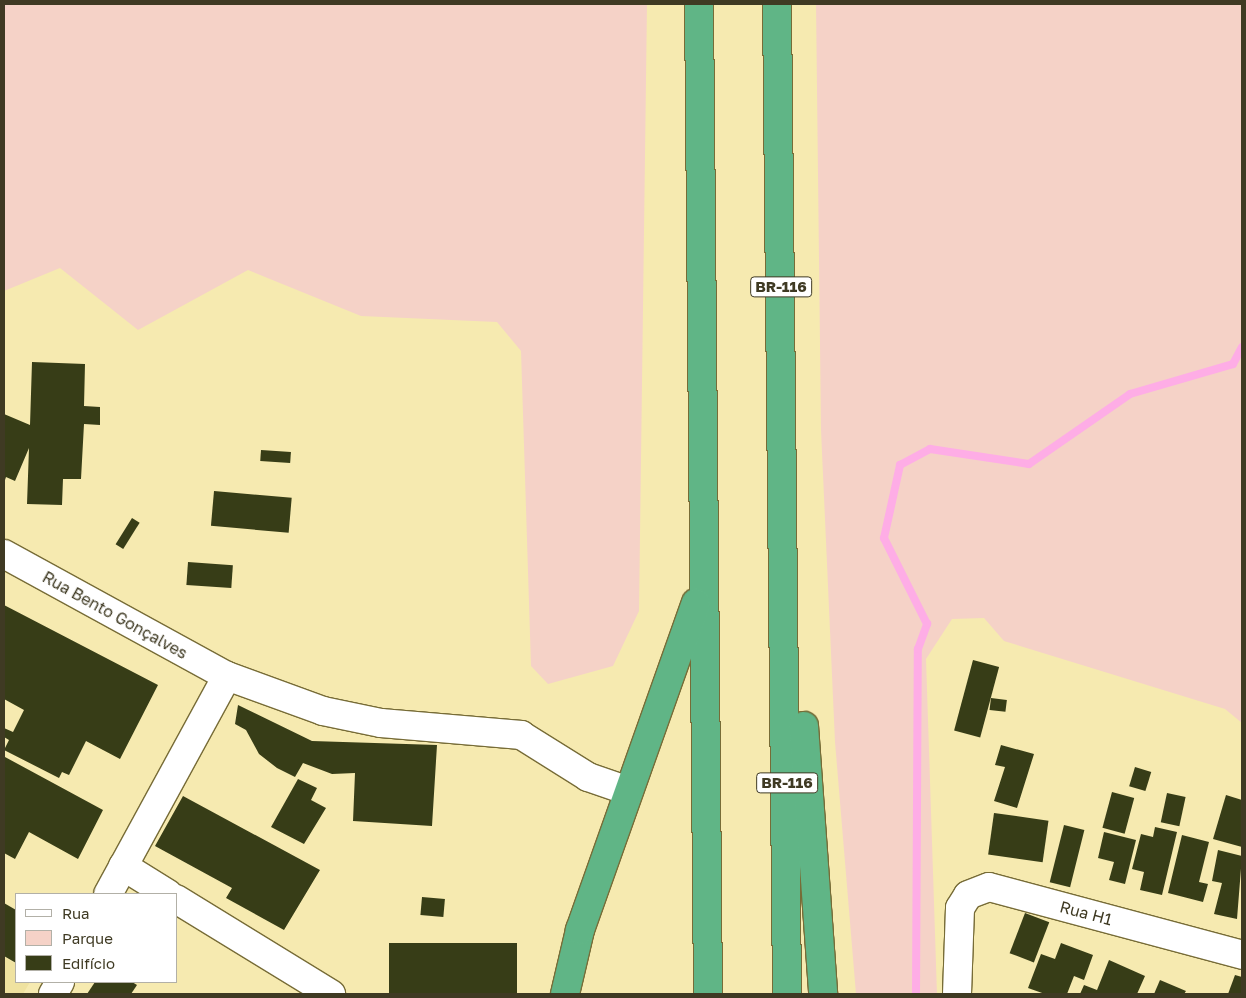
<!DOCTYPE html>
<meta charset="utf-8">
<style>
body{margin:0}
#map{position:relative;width:1246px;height:998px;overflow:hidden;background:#f6eab0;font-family:"Golos Text",sans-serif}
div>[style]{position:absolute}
.built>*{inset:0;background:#efe2a0}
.green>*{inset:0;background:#f5d2c7}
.stream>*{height:8px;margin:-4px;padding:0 4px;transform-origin:4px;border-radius:4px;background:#feade6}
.building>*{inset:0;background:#373d17;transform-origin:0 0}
.roads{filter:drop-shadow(1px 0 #776c37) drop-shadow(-1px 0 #776c37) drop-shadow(0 1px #776c37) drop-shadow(0 -1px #776c37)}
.street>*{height:28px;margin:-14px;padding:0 14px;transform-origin:14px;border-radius:14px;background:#fff}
.secondary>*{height:28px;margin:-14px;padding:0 14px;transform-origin:14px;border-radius:14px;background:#fff}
.highway>*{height:28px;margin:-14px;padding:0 14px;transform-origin:14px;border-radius:14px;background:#60b586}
span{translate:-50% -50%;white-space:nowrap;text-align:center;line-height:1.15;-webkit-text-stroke:5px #fff;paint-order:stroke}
.shield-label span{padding:1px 4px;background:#fff;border:1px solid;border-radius:4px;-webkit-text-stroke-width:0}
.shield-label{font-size:15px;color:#3f3a23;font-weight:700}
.street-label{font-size:16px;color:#3f3a23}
.frame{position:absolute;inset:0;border:5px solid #3f3a23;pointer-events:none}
.legend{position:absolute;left:15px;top:893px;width:162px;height:90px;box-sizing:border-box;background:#fff;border:1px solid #b2b0a7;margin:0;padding:6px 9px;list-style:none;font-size:15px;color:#3f3a23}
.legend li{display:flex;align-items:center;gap:10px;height:25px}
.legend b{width:25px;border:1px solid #b2b0a7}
</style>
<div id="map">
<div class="built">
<i style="clip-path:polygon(4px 957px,16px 964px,16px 982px,30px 982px,23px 994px,4px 994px)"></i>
</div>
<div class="green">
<i style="clip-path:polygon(4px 4px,647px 4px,639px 611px,613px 666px,548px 684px,531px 666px,521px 351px,497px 322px,361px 316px,248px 270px,138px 330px,60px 268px,4px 291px)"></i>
<i style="clip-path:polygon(816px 4px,1242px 4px,1242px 723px,1225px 709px,1004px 641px,984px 618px,952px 619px,926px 659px,937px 994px,856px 994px,835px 742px,821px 430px)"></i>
</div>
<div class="stream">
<i style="left:916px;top:994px;width:345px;rotate:-89.7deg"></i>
<i style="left:918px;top:649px;width:27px;rotate:-70deg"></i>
<i style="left:927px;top:624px;width:96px;rotate:-116.6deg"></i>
<i style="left:884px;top:538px;width:75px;rotate:-77.6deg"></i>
<i style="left:900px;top:465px;width:34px;rotate:-28deg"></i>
<i style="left:930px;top:449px;width:100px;rotate:8.6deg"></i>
<i style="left:1029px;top:464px;width:123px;rotate:-34.7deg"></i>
<i style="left:1130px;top:394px;width:107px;rotate:-16.2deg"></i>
<i style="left:1233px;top:364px;width:19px;rotate:-62deg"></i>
</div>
<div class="building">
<i style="clip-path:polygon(32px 362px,85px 364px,84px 406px,100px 407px,100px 425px,84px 424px,81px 479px,63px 479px,62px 505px,27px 504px,29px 448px,15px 481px,6px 477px,4px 483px,4px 414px,30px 425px)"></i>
<i style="left:261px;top:450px;width:30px;height:11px;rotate:4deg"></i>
<i style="left:214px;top:491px;width:78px;height:35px;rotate:5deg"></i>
<i style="left:132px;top:518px;width:9px;height:31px;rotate:32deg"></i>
<i style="left:188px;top:562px;width:45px;height:23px;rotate:4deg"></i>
<i style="clip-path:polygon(4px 605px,158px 685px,120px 759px,86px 741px,69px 775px,62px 772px,59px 778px,4px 750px,9px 740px,4px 737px,4px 728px,13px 732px,24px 710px,4px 699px)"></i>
<i style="left:973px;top:660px;width:27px;height:73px;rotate:15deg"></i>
<i style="left:991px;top:698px;width:16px;height:12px;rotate:7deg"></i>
<i style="clip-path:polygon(238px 705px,312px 741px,437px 745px,432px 826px,353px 821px,355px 773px,332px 774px,303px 763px,295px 777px,277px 768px,259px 754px,246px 730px,235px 724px)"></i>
<i style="clip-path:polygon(1001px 745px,1034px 754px,1017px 808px,994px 801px,1005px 767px,995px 765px)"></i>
<i style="clip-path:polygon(5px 757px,103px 810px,78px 859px,29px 832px,15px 859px,4px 853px)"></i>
<i style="left:1135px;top:767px;width:17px;height:20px;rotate:17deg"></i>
<i style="clip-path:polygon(298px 779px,317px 788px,311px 800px,326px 808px,304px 844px,271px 827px)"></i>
<i style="left:1112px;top:792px;width:23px;height:37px;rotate:15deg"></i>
<i style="left:1167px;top:793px;width:19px;height:30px;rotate:12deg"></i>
<i style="clip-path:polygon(1226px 795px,1242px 800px,1242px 847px,1213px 839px)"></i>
<i style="clip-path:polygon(183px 796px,320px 870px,284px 930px,226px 898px,232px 888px,155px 846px)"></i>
<i style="left:994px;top:813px;width:55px;height:42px;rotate:8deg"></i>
<i style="left:1064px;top:825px;width:21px;height:59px;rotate:14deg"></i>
<i style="clip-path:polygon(1155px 827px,1177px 832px,1162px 895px,1140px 890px,1144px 872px,1132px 869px,1141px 834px,1153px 837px)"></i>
<i style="clip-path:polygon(1104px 832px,1136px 840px,1125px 884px,1109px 880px,1114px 862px,1098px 858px)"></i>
<i style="clip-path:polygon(1182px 835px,1209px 842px,1199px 882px,1208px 884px,1203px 902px,1168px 893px)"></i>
<i style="clip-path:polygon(1218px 850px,1242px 856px,1237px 919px,1214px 914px,1222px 883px,1212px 881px)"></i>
<i style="left:422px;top:897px;width:23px;height:18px;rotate:5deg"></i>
<i style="clip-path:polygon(4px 903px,16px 910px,16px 963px,4px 956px)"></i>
<i style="left:1025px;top:913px;width:26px;height:43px;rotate:21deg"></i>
<i style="left:389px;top:943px;width:128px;height:51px"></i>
<i style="clip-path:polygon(1061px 943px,1093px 955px,1084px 980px,1074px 976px,1067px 994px,1045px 994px,1028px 988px,1041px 954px,1055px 959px)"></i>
<i style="clip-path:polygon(1109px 960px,1145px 976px,1137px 994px,1080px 994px,1084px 985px,1097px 990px)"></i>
<i style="clip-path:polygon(1235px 975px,1242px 977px,1242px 994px,1228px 994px)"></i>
<i style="clip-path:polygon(1160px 980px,1186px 991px,1184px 994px,1154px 994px)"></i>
<i style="clip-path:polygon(95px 982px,132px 982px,137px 985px,131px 994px,87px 994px)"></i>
</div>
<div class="roads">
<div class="street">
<i style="left:227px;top:676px;width:102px;rotate:20deg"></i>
<i style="left:323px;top:711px;width:59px;rotate:11.7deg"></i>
<i style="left:381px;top:723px;width:141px;rotate:4.9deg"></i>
<i style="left:521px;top:735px;width:79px;rotate:32.1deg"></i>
<i style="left:588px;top:777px;width:43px;rotate:18.9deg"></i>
<i style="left:123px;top:866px;width:53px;rotate:31.9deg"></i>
<i style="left:176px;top:899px;width:182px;rotate:31.5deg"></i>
<i style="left:957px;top:994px;width:86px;rotate:-88deg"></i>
<i style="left:960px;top:908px;width:15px;rotate:-58deg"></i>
<i style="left:968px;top:895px;width:22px;rotate:-21deg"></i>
<i style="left:989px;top:887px;width:262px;rotate:15deg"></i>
</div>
<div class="secondary">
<i style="left:4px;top:554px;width:254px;rotate:28.7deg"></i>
<i style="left:227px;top:676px;width:248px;rotate:118.6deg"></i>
<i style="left:53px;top:994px;width:14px;rotate:-60deg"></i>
</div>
<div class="highway">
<i style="left:699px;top:4px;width:990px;rotate:89.48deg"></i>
<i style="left:777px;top:4px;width:990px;rotate:89.42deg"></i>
<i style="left:804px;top:726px;width:269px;rotate:85.9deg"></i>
<i style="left:565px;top:994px;width:66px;rotate:-76.8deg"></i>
<i style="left:580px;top:930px;width:347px;rotate:-70.5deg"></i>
</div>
</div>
<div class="shield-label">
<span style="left:781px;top:287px">BR-116</span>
<span style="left:787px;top:783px">BR-116</span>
</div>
<div class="street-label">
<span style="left:115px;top:615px;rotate:29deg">Rua Bento Gonçalves</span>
<span style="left:1086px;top:913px;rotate:15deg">Rua H1</span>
</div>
<div class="frame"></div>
<ul class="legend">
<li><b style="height:6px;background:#fff"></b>Rua</li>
<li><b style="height:14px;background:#f5d2c7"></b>Parque</li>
<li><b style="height:14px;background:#373d17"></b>Edifício</li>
</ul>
</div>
